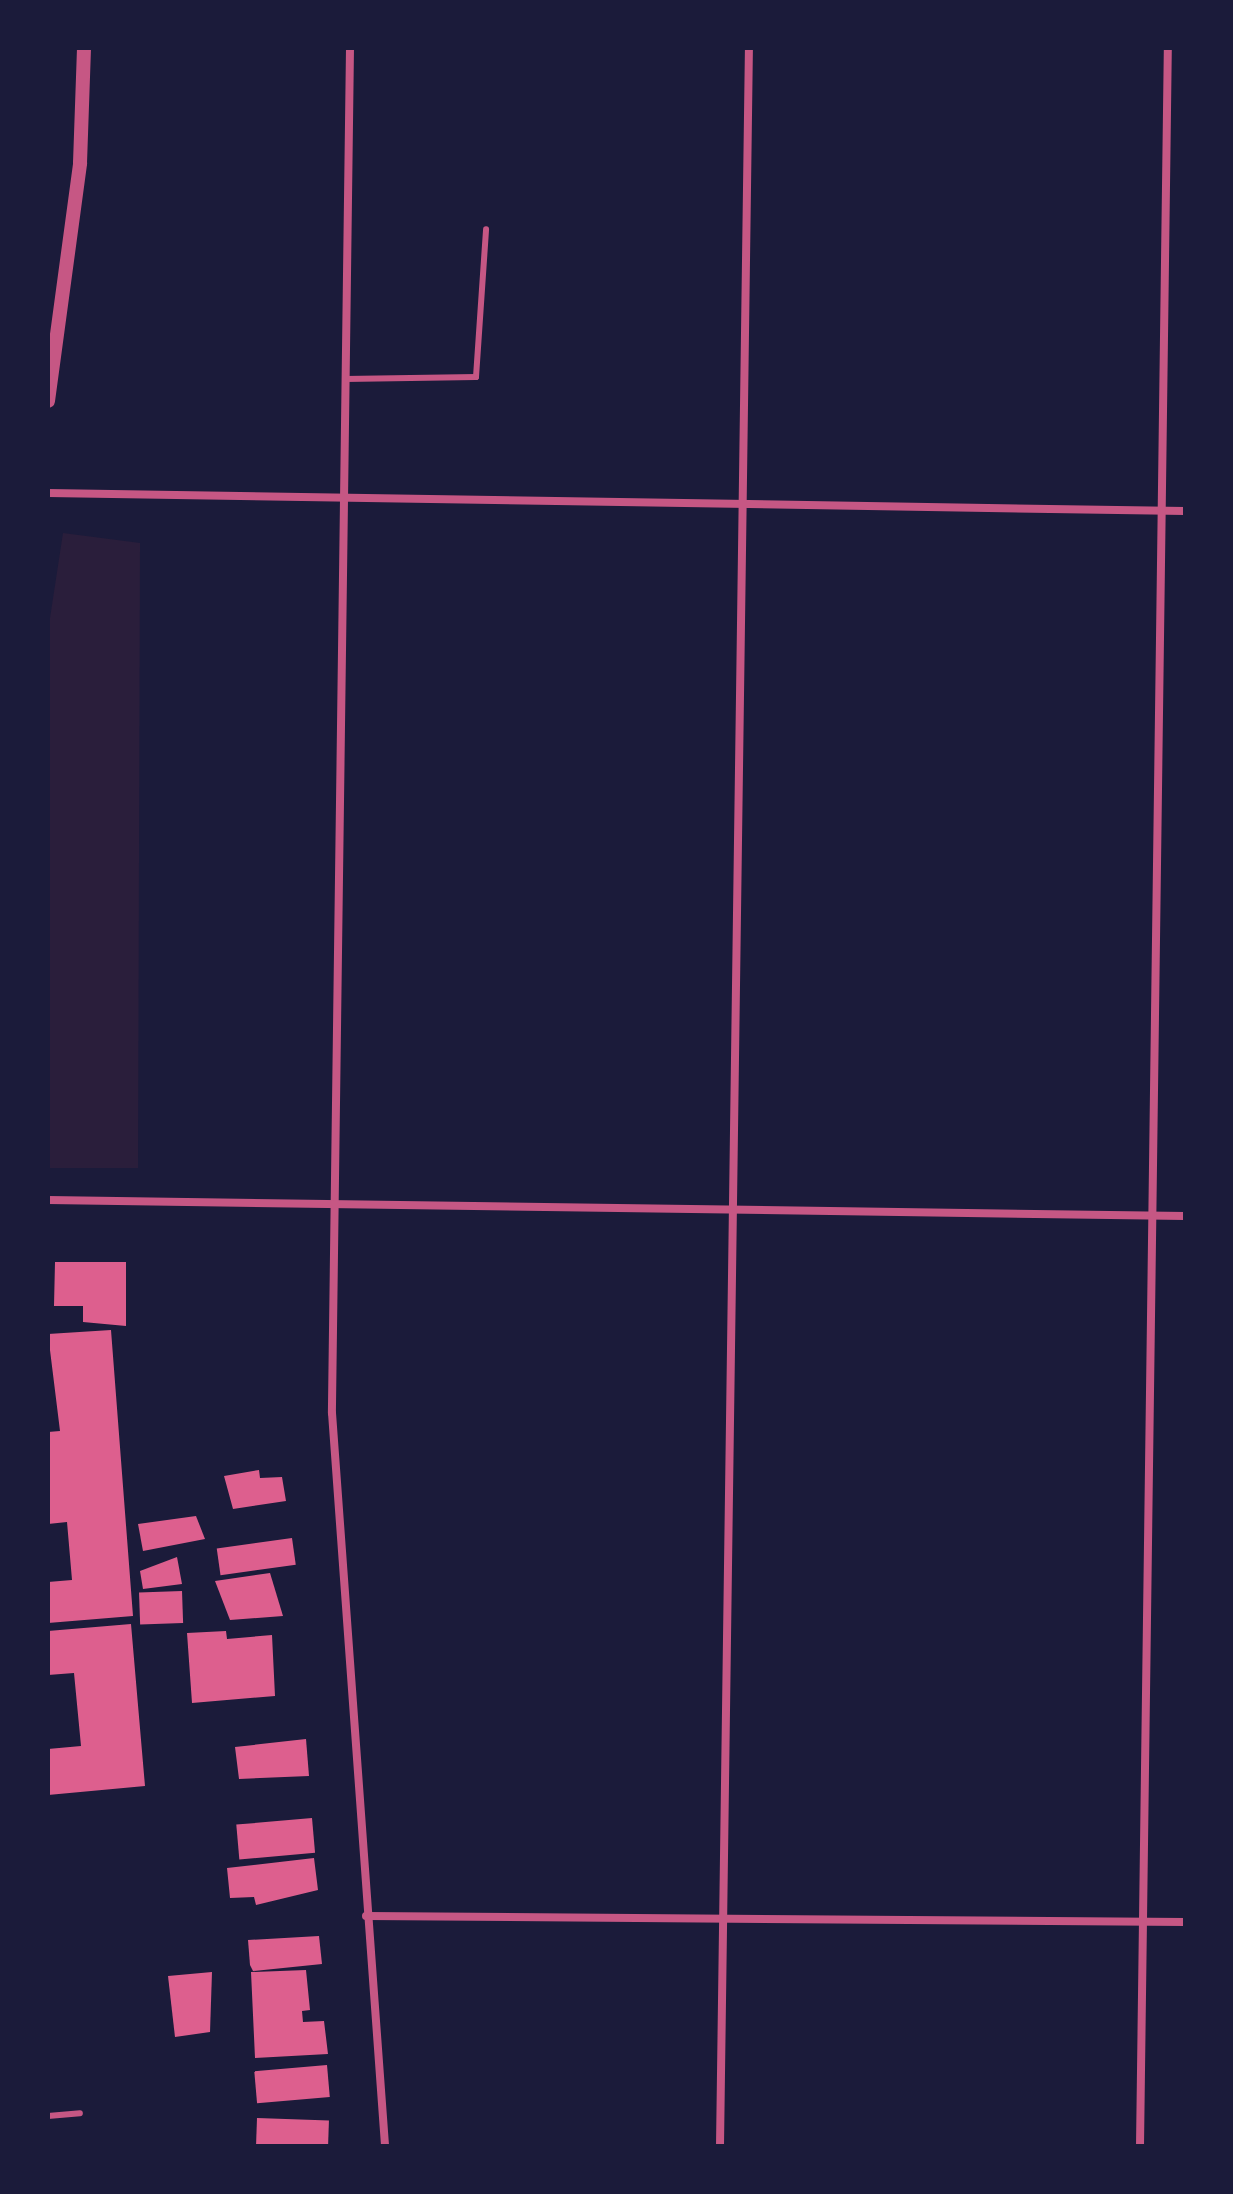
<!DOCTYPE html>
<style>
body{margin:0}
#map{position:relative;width:1233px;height:2194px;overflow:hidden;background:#1b1b3a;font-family:"Fira Sans Condensed",sans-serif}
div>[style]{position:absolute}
.green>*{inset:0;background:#2a1e3b}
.building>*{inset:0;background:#dd5f8e;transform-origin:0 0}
.service>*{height:6px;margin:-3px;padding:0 3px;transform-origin:3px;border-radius:3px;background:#c65784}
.minor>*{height:8px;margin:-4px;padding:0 4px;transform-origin:4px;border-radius:4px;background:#c65784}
.tertiary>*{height:14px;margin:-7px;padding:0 7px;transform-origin:7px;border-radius:7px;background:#c65784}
span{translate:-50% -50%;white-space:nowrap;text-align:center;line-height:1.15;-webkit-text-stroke:8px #1b1b3a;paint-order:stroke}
.frame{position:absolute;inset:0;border:50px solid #1b1b3a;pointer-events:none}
</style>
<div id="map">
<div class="green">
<i style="clip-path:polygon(63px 533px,140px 543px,138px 1168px,48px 1168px,48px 631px)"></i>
</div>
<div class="building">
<i style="clip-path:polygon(55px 1262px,126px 1262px,126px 1326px,83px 1322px,83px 1306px,54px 1306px)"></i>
<i style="clip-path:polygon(111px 1330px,133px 1616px,48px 1623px,48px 1582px,72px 1580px,67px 1522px,48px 1524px,48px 1432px,60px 1431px,48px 1334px)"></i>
<i style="clip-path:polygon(259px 1470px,260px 1478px,282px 1477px,286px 1501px,233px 1509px,224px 1476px)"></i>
<i style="clip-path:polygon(196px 1516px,205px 1539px,143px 1551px,138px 1524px)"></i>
<i style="left:292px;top:1538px;width:27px;height:76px;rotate:82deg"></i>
<i style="clip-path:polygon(177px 1557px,182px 1584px,143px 1589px,140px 1571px)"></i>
<i style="clip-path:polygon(270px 1573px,283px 1616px,230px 1620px,215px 1581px)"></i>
<i style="left:182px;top:1591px;width:32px;height:43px;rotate:88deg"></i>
<i style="clip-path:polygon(131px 1624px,145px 1786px,48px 1795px,48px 1749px,81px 1746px,74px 1673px,48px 1675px,48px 1631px)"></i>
<i style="clip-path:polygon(226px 1631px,227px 1639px,272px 1635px,275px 1696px,192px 1703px,187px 1633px)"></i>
<i style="clip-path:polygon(306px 1739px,309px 1776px,239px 1779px,235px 1747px)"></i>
<i style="left:312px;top:1818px;width:35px;height:76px;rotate:85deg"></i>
<i style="clip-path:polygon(314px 1858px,318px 1890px,256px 1905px,254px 1897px,230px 1898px,227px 1868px)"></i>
<i style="clip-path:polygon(319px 1936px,322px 1964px,253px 1971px,250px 1965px,248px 1940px)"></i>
<i style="clip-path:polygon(306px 1970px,310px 2010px,302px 2011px,303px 2022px,324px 2021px,328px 2054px,255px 2058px,251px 1972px)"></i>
<i style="clip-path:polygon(212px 1972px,210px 2032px,175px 2037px,168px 1976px)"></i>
<i style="left:327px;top:2065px;width:32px;height:73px;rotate:85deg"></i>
<i style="left:257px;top:2118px;width:72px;height:28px;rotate:2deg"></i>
</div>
<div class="service">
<i style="left:345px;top:379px;width:131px;rotate:-0.9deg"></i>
<i style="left:476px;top:377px;width:148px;rotate:-86.1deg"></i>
<i style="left:48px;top:2116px;width:32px;rotate:-5deg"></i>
</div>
<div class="minor">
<i style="left:350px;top:48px;width:1365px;rotate:90.76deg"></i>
<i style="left:332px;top:1413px;width:735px;rotate:85.86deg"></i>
<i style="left:48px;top:493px;width:1137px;rotate:0.91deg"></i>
<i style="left:48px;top:1200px;width:1137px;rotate:0.81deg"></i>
<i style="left:366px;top:1916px;width:819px;rotate:0.42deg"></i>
<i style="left:720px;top:2146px;width:2098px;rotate:-89.21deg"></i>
<i style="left:1140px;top:2146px;width:2098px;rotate:-89.24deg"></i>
</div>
<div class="tertiary">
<i style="left:48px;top:401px;width:240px;rotate:-82.3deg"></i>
<i style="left:80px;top:163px;width:115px;rotate:-88deg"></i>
</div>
<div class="frame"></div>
</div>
